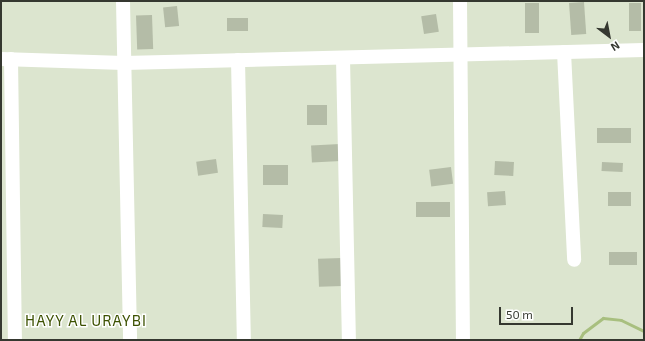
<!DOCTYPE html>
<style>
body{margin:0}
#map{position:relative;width:645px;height:341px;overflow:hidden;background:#dce5cf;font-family:"Exo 2",sans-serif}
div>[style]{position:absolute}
.stream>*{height:3px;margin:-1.5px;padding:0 1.5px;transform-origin:1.5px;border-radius:1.5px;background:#a8bf7f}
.building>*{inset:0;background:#b4bca7;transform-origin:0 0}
.minor>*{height:14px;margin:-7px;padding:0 7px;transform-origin:7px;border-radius:7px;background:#fff}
span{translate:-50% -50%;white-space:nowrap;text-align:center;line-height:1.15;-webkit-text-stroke:3px #fff;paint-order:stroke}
.neighbourhood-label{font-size:15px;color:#3c5101;letter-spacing:1px}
.frame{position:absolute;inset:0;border:2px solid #353830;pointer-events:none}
.north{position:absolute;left:589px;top:16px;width:40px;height:40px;-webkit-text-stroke:3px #fff;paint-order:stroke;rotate:148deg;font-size:11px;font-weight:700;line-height:16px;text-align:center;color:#353830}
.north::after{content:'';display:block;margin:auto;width:14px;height:18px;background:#353830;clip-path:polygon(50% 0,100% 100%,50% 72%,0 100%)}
.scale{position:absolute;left:499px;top:307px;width:74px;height:18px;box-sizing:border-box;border:2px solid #353830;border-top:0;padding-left:5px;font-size:12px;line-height:14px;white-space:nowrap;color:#353830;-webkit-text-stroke:3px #fff;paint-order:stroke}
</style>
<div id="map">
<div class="stream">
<i style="left:579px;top:340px;width:8px;rotate:-60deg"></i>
<i style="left:583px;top:333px;width:25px;rotate:-37deg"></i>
<i style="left:603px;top:318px;width:18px;rotate:6deg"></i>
<i style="left:621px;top:320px;width:25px;rotate:26deg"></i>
</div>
<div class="building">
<i style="left:584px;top:2px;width:32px;height:15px;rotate:86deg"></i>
<i style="left:525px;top:3px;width:14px;height:30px"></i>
<i style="left:629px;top:3px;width:12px;height:28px"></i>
<i style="left:177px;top:6px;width:20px;height:14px;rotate:84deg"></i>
<i style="left:436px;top:14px;width:18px;height:15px;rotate:81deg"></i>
<i style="left:152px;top:15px;width:34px;height:16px;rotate:88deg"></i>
<i style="left:227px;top:18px;width:21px;height:13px"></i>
<i style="left:307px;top:105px;width:20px;height:20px"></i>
<i style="left:597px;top:128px;width:34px;height:15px"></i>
<i style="left:340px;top:144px;width:17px;height:29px;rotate:87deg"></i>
<i style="left:216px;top:159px;width:14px;height:20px;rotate:82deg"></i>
<i style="left:495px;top:161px;width:19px;height:14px;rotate:3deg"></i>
<i style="left:602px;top:162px;width:21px;height:9px;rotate:3deg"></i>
<i style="left:263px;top:165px;width:25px;height:20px"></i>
<i style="left:451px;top:167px;width:17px;height:22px;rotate:83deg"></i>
<i style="left:505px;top:191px;width:14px;height:18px;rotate:86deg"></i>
<i style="left:608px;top:192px;width:23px;height:14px"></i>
<i style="left:450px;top:202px;width:15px;height:34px;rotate:90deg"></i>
<i style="left:263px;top:214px;width:20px;height:13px;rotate:3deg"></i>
<i style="left:609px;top:252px;width:28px;height:13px"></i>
<i style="left:342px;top:258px;width:28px;height:24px;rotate:88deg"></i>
</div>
<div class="minor">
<i style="left:123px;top:1px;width:339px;rotate:88.8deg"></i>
<i style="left:460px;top:1px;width:339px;rotate:89.5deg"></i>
<i style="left:564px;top:52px;width:208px;rotate:87.2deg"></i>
<i style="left:343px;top:58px;width:282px;rotate:88.8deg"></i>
<i style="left:1px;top:59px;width:123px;rotate:1.9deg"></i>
<i style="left:124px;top:63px;width:520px;rotate:-1.43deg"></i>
<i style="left:11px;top:59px;width:281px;rotate:89.2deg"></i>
<i style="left:238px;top:60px;width:280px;rotate:88.8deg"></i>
</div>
<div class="neighbourhood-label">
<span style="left:86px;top:321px">HAYY AL URAYBI</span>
</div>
<div class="frame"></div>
<div class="north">N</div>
<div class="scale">50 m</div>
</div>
